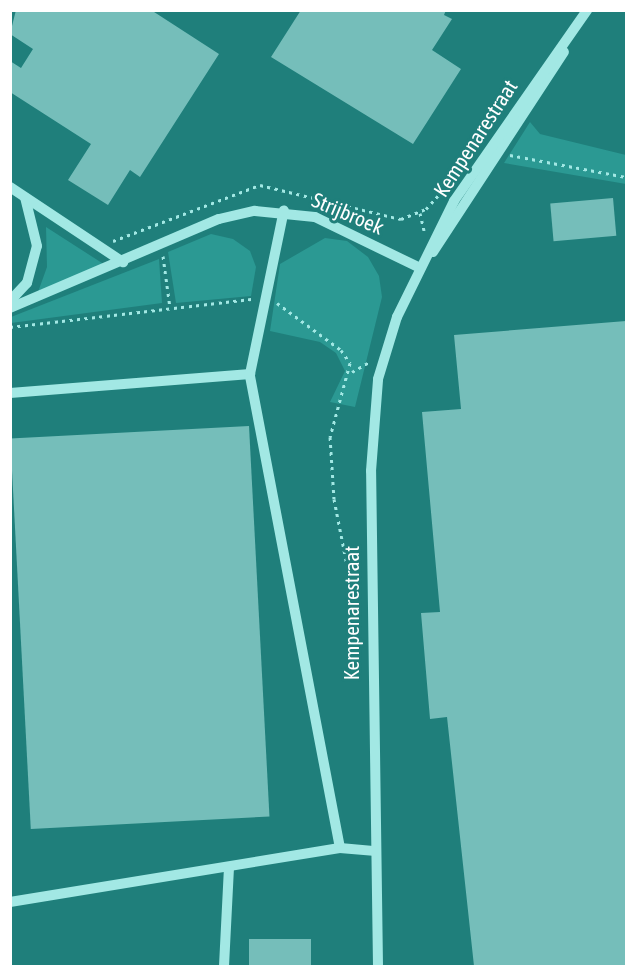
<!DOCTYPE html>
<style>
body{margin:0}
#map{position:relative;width:637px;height:977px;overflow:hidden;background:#1f7f7b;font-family:"Asap Condensed",sans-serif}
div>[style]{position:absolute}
.green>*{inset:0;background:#2b9993}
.building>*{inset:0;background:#75beba;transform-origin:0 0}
.path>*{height:3px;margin-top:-1.5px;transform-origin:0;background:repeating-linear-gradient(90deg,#a2e8e4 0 3px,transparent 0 7.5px)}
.minor>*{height:10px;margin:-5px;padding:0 5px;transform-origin:5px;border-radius:5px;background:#a2e8e4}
span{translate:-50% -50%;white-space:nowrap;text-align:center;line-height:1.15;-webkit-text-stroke:6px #1f7f7b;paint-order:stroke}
.street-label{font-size:21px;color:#fff}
.frame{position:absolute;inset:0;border:12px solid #fff;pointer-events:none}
</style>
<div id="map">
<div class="green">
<i style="clip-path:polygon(530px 122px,540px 134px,626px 155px,626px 184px,504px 163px)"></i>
<i style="clip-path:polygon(46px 227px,102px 263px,103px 265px,38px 292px,47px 267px)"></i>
<i style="clip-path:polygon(211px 234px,233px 239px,250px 251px,256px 267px,251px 296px,176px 303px,168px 252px)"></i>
<i style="clip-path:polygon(325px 238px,347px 241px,368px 257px,379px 276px,382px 297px,355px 407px,330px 402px,345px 371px,336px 353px,320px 342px,270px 331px,280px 264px)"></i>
<i style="clip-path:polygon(159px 259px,162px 303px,11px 323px,11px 317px)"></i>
</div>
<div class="building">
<i style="clip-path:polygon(16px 10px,151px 10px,219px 54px,140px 177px,130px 170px,108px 205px,68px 180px,91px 144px,10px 92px,10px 61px,21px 68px,33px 49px,10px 34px)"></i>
<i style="clip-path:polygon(301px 10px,446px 10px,444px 15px,452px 19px,432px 50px,461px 69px,413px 144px,271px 57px)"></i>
<i style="left:613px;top:198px;width:38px;height:63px;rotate:85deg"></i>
<i style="clip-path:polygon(626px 321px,626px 966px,474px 966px,447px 717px,430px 719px,421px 613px,440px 612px,422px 412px,461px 409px,454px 335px)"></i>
<i style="left:249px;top:426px;width:391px;height:239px;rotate:87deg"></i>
<i style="left:249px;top:939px;width:62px;height:27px"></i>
</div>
<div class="path">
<i style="left:510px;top:155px;width:118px;rotate:10.7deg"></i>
<i style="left:420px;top:213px;width:18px;rotate:77deg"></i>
<i style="left:113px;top:241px;width:157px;rotate:-20.9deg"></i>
<i style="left:260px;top:185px;width:145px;rotate:13.6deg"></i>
<i style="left:401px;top:219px;width:27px;rotate:-22deg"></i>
<i style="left:426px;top:209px;width:30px;rotate:-48deg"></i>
<i style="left:163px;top:256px;width:52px;rotate:82.3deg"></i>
<i style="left:277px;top:303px;width:79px;rotate:36.3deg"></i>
<i style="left:341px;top:350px;width:16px;rotate:55deg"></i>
<i style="left:350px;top:363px;width:77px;rotate:105.1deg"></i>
<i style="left:330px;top:437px;width:62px;rotate:86.3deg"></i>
<i style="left:334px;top:499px;width:124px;rotate:78.9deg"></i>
<i style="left:10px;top:327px;width:245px;rotate:-6.6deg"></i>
<i style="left:352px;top:372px;width:22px;rotate:-30deg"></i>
</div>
<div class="minor">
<i style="left:10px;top:187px;width:136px;rotate:33.6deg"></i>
<i style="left:433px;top:252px;width:239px;rotate:-56.8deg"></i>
<i style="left:10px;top:301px;width:25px;rotate:-47deg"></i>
<i style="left:27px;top:283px;width:38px;rotate:-75deg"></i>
<i style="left:37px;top:246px;width:50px;rotate:-103.8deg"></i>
<i style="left:10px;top:308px;width:227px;rotate:-23.1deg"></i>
<i style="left:219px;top:219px;width:37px;rotate:-13deg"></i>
<i style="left:255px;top:211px;width:60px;rotate:5.7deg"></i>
<i style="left:315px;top:217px;width:117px;rotate:25.9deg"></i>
<i style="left:10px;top:393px;width:241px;rotate:-4.5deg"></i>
<i style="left:250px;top:374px;width:167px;rotate:-78.3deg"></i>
<i style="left:340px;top:848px;width:36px;rotate:5deg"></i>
<i style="left:10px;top:902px;width:334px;rotate:-9.3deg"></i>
<i style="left:340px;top:848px;width:482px;rotate:-100.8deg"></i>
<i style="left:224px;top:966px;width:99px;rotate:-87.1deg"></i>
<i style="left:378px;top:966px;width:495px;rotate:-90.8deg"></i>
<i style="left:371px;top:471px;width:92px;rotate:-85.6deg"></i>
<i style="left:378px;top:379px;width:65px;rotate:-73deg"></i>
<i style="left:397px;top:317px;width:129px;rotate:-63.8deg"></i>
<i style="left:454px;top:201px;width:233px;rotate:-55.1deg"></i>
</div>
<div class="street-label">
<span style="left:475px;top:138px;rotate:-57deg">Kempenarestraat</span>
<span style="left:348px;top:213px;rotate:23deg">Strijbroek</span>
<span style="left:351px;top:613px;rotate:-90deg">Kempenarestraat</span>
</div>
<div class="frame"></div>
</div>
